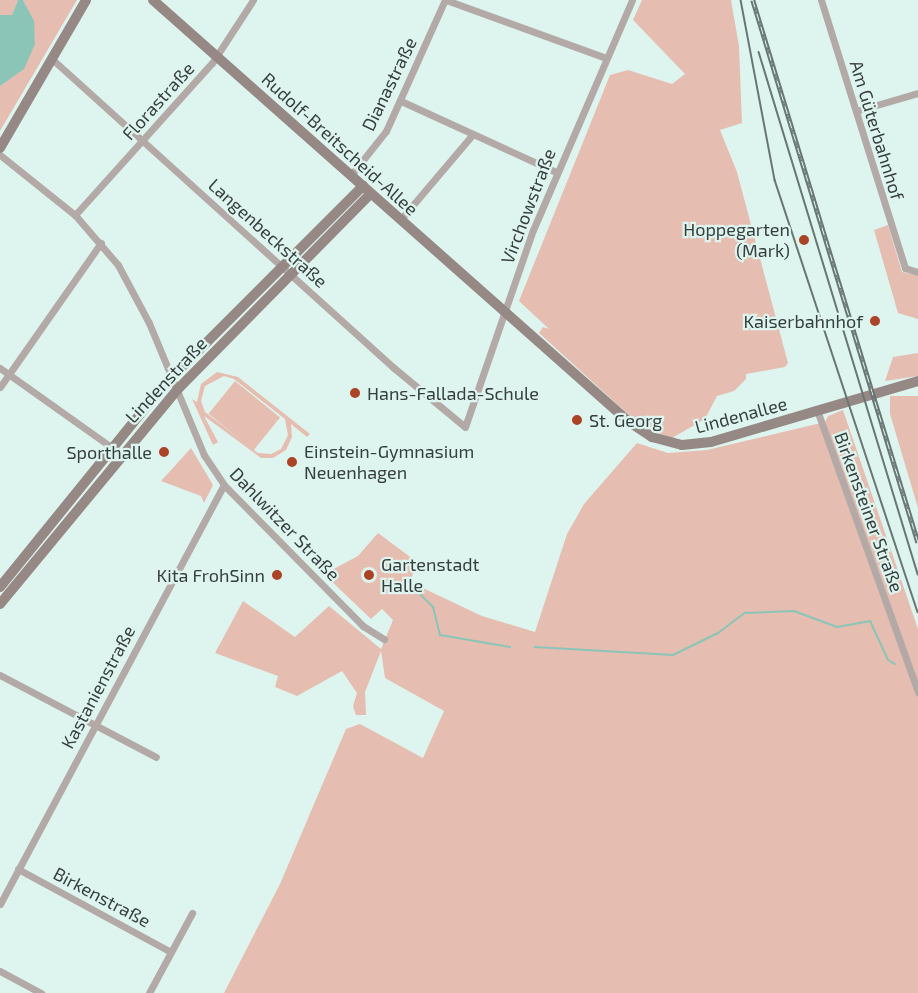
<!DOCTYPE html>
<meta charset="utf-8">
<style>
body{margin:0}
#map{position:relative;width:918px;height:993px;overflow:hidden;background:#def5ef;font-family:"Exo 2",sans-serif}
div>[style]{position:absolute}
.green>*{inset:0;background:#e6bdb1;transform-origin:0 0}
.water>*{inset:0;background:#8ac5b8}
.stream>*{height:2px;margin:-1px;padding:0 1px;transform-origin:1px;border-radius:1px;background:#8ac5b8}
.street>*{height:7px;margin:-3.5px;padding:0 3.5px;transform-origin:3.5px;border-radius:3.5px;background:#b3aaa7}
.secondary>*{height:10px;margin:-5px;padding:0 5px;transform-origin:5px;border-radius:5px;background:#968885}
.tram>*{height:1.5px;margin:-0.75px;padding:0 0.75px;transform-origin:0.75px;border-radius:0.75px;background:#697673}
.rail>*{height:4.5px;margin-top:-2.25px;transform-origin:0;background:repeating-linear-gradient(90deg,#def5ef 0 7px,#697673 0 14px);box-sizing:border-box;border-block:2px solid #697673}
.dots>*{width:16px;height:16px;translate:-50% -50%;box-sizing:border-box;border:3px solid #def5ef;border-radius:50%}
span{translate:-50% -50%;white-space:nowrap;text-align:center;line-height:1.15;-webkit-text-stroke:4.5px #def5ef;paint-order:stroke}
.street-label{font-size:18px;color:#363f3d}
.poi-label{font-size:18px;color:#363f3d}
.right{translate:-100% -50%;text-align:right}
.left{translate:0 -50%;text-align:left}
</style>
<div id="map">
<div class="green">
<i style="clip-path:polygon(0 0,18px 0,12px 15px,0 15px)"></i>
<i style="clip-path:polygon(23px 0,77px 0,0 131px,0 86px,18px 71px,35px 44px,33px 21px)"></i>
<i style="clip-path:polygon(642px 0,731px 0,739px 46px,742px 123px,720px 130px,737px 172px,788px 363px,785px 367px,746px 374px,746px 379px,734px 391px,717px 396px,705px 419px,672px 438px,644px 428px,619px 406px,539px 333px,543px 327px,549px 329px,519px 301px,610px 75px,628px 70px,672px 84px,685px 74px,633px 20px)"></i>
<i style="clip-path:polygon(888px 225px,902px 272px,918px 275px,918px 319px,898px 313px,874px 230px)"></i>
<i style="clip-path:polygon(918px 353px,918px 376px,885px 381px,893px 357px)"></i>
<i style="clip-path:polygon(evenodd,217px 372px,238px 377px,310px 434px,307px 437px,291px 424px,292px 437px,286px 450px,273px 458px,261px 458px,204px 416px,218px 442px,213px 445px,192px 399px,197px 402px,201px 384px,217px 372px,224px 376px,234px 379px,285px 419px,288px 435px,281px 449px,271px 454px,258px 453px,205px 412px,201px 401px,205px 386px,224px 376px)"></i>
<i style="left:235px;top:381px;width:58px;height:42px;rotate:39deg"></i>
<i style="clip-path:polygon(890px 396px,918px 396px,918px 508px,890px 414px)"></i>
<i style="clip-path:polygon(843px 410px,918px 629px,918px 993px,224px 993px,280px 884px,346px 729px,360px 724px,423px 758px,444px 711px,385px 678px,381px 651px,365px 692px,366px 715px,356px 715px,353px 706px,357px 693px,342px 671px,297px 696px,275px 687px,278px 676px,215px 653px,243px 601px,295px 637px,329px 606px,381px 649px,393px 620px,382px 609px,371px 619px,324px 574px,358px 556px,378px 533px,417px 562px,410px 582px,482px 616px,535px 632px,567px 534px,584px 504px,637px 443px,668px 453px,707px 450px,825px 422px,828px 416px)"></i>
<i style="clip-path:polygon(191px 448px,213px 485px,204px 503px,201px 496px,161px 481px)"></i>
</div>
<div class="water">
<i style="clip-path:polygon(18px 0,23px 0,34px 21px,35px 44px,24px 69px,0 86px,0 15px,12px 15px)"></i>
</div>
<div class="stream">
<i style="left:410px;top:584px;width:33px;rotate:45deg"></i>
<i style="left:433px;top:607px;width:29px;rotate:76deg"></i>
<i style="left:440px;top:635px;width:71px;rotate:9.7deg"></i>
<i style="left:535px;top:647px;width:138px;rotate:3.3deg"></i>
<i style="left:673px;top:655px;width:50px;rotate:-26.1deg"></i>
<i style="left:718px;top:633px;width:34px;rotate:-37deg"></i>
<i style="left:745px;top:613px;width:49px;rotate:-2.3deg"></i>
<i style="left:794px;top:611px;width:46px;rotate:20.4deg"></i>
<i style="left:837px;top:627px;width:34px;rotate:-10deg"></i>
<i style="left:870px;top:621px;width:43px;rotate:65.2deg"></i>
<i style="left:888px;top:660px;width:8px;rotate:30deg"></i>
</div>
<div class="street">
<i style="left:446px;top:0;width:170px;rotate:19.9deg"></i>
<i style="left:821px;top:0;width:281px;rotate:72.6deg"></i>
<i style="left:905px;top:268px;width:14px;rotate:17deg"></i>
<i style="left:52px;top:59px;width:461px;rotate:42.1deg"></i>
<i style="left:394px;top:368px;width:92px;rotate:39.7deg"></i>
<i style="left:465px;top:427px;width:208px;rotate:-71deg"></i>
<i style="left:533px;top:230px;width:250px;rotate:-66.7deg"></i>
<i style="left:401px;top:101px;width:170px;rotate:24.6deg"></i>
<i style="left:856px;top:111px;width:65px;rotate:-16.2deg"></i>
<i style="left:0;top:155px;width:96px;rotate:38.7deg"></i>
<i style="left:75px;top:215px;width:66px;rotate:49.3deg"></i>
<i style="left:118px;top:265px;width:66px;rotate:61.9deg"></i>
<i style="left:149px;top:323px;width:143px;rotate:67.4deg"></i>
<i style="left:204px;top:455px;width:36px;rotate:56deg"></i>
<i style="left:224px;top:485px;width:198px;rotate:45.4deg"></i>
<i style="left:363px;top:626px;width:25px;rotate:32deg"></i>
<i style="left:351px;top:175px;width:56px;rotate:-51.5deg"></i>
<i style="left:386px;top:131px;width:144px;rotate:-65.8deg"></i>
<i style="left:75px;top:215px;width:205px;rotate:-48deg"></i>
<i style="left:212px;top:63px;width:75px;rotate:-56.9deg"></i>
<i style="left:401px;top:219px;width:111px;rotate:-49.7deg"></i>
<i style="left:0;top:368px;width:148px;rotate:35.4deg"></i>
<i style="left:0;top:387px;width:176px;rotate:-55deg"></i>
<i style="left:817px;top:410px;width:300px;rotate:70.3deg"></i>
<i style="left:0;top:675px;width:176px;rotate:27.7deg"></i>
<i style="left:18px;top:869px;width:174px;rotate:28.5deg"></i>
<i style="left:0;top:904px;width:475px;rotate:-61.9deg"></i>
<i style="left:0;top:971px;width:47px;rotate:28.2deg"></i>
<i style="left:149px;top:993px;width:91px;rotate:-61.7deg"></i>
</div>
<div class="secondary">
<i style="left:153px;top:0;width:635px;rotate:41.55deg"></i>
<i style="left:628px;top:421px;width:29px;rotate:34deg"></i>
<i style="left:652px;top:437px;width:31px;rotate:15deg"></i>
<i style="left:682px;top:445px;width:29px;rotate:-6deg"></i>
<i style="left:711px;top:442px;width:216px;rotate:-16.4deg"></i>
<i style="left:0;top:148px;width:171px;rotate:-59.8deg"></i>
<i style="left:0;top:587px;width:256px;rotate:-51deg"></i>
<i style="left:161px;top:388px;width:286px;rotate:-45deg"></i>
<i style="left:0;top:604px;width:278px;rotate:-50.4deg"></i>
<i style="left:177px;top:390px;width:276px;rotate:-45.4deg"></i>
</div>
<div class="tram">
<i style="left:741px;top:0;width:183px;rotate:79.3deg"></i>
<i style="left:775px;top:180px;width:455px;rotate:71.7deg"></i>
<i style="left:759px;top:52px;width:546px;rotate:73.06deg"></i>
</div>
<div class="rail">
<i style="left:753px;top:0;width:567px;rotate:73.07deg"></i>
</div>
<div class="dots">
<i style="left:804px;top:240px;background:#ab4326"></i>
<i style="left:875px;top:321px;background:#ab4326"></i>
<i style="left:355px;top:393px;background:#ab4326"></i>
<i style="left:577px;top:420px;background:#ab4326"></i>
<i style="left:164px;top:452px;background:#ab4326"></i>
<i style="left:292px;top:462px;background:#ab4326"></i>
<i style="left:277px;top:575px;background:#ab4326"></i>
<i style="left:369px;top:575px;background:#ab4326"></i>
</div>
<div class="street-label">
<span style="left:389px;top:84px;rotate:-64deg">Dianastraße</span>
<span style="left:158px;top:101px;rotate:-48deg">Florastraße</span>
<span style="left:877px;top:130px;rotate:73deg">Am Güterbahnhof</span>
<span style="left:340px;top:144px;rotate:42deg">Rudolf-Breitscheid-Allee</span>
<span style="left:528px;top:206px;rotate:-69deg">Virchowstraße</span>
<span style="left:268px;top:233px;rotate:42deg">Langenbeckstraße</span>
<span style="left:166px;top:380px;rotate:-47deg">Lindenstraße</span>
<span style="left:741px;top:415px;rotate:-15deg">Lindenallee</span>
<span style="left:869px;top:512px;rotate:70deg">Birkensteiner Straße</span>
<span style="left:285px;top:524px;rotate:46deg">Dahlwitzer Straße</span>
<span style="left:98px;top:687px;rotate:-62deg">Kastanienstraße</span>
<span style="left:102px;top:897px;rotate:28deg">Birkenstraße</span>
</div>
<div class="poi-label">
<span class="right" style="left:790px;top:240px">Hoppegarten<br>(Mark)</span>
<span class="right" style="left:863px;top:321px">Kaiserbahnhof</span>
<span class="left" style="left:367px;top:393px">Hans-Fallada-Schule</span>
<span class="left" style="left:589px;top:420px">St. Georg</span>
<span class="right" style="left:152px;top:452px">Sporthalle</span>
<span class="left" style="left:304px;top:462px">Einstein-Gymnasium<br>Neuenhagen</span>
<span class="left" style="left:381px;top:575px">Gartenstadt<br>Halle</span>
<span class="right" style="left:265px;top:575px">Kita FrohSinn</span>
</div>
</div>
